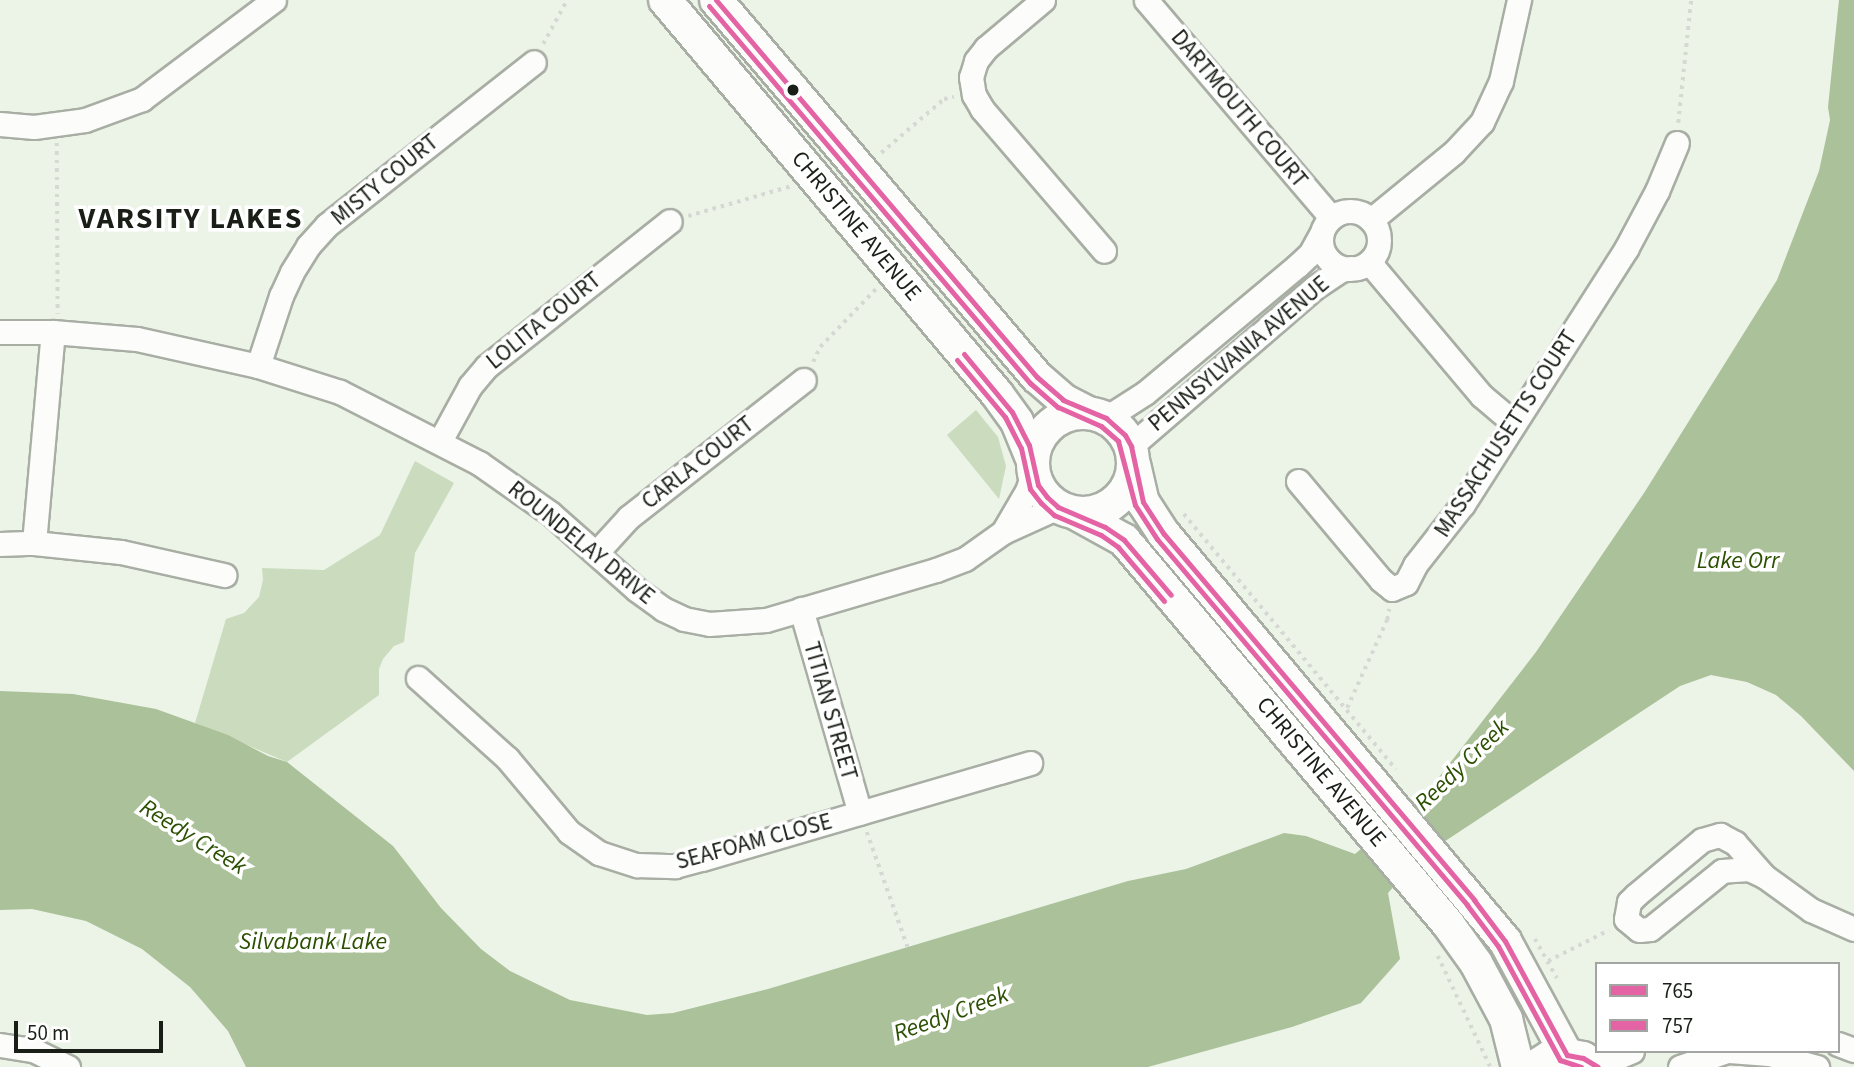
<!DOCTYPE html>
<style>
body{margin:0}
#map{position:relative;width:1854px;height:1067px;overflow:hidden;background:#ecf3e7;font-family:"Source Sans 3",sans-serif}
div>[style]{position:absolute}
.green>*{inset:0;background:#cadcbd}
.water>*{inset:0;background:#aac199}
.path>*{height:3.5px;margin-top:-1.75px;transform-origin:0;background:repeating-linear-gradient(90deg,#d6d8d4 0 3.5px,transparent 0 8.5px)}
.roads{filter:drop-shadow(2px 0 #a8aea4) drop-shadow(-2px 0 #a8aea4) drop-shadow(0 2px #a8aea4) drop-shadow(0 -2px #a8aea4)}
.minor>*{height:23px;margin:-11.5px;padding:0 11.5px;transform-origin:11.5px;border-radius:11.5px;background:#fcfdfb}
.minor>.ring{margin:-11.5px;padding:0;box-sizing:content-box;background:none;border:23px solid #fcfdfb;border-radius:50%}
.secondary>*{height:32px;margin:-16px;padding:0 16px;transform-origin:16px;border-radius:16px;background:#fcfdfb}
.secondary>.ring{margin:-16px;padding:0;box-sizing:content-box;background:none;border:32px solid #fcfdfb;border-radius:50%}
.bus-1>*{height:5px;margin:-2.5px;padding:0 2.5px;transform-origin:2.5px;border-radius:2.5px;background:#e463a4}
.bus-2>*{height:5px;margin:-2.5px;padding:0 2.5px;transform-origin:2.5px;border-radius:2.5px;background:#e463a4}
.dots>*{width:19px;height:19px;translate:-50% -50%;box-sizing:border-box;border:4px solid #fff;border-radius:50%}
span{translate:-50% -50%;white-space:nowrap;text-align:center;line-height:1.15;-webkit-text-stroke:7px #fff;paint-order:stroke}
.street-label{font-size:23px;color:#191e16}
.water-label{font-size:24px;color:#2c5001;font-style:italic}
.district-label{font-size:30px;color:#191e16;font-weight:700;letter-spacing:2px}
.legend{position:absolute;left:1595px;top:962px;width:245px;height:91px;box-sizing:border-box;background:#fff;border:2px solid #a3a5a2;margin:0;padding:9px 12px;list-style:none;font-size:21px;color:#191e16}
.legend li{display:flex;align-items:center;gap:14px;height:35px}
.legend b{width:35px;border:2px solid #a3a5a2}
.scale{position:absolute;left:14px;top:1021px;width:149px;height:32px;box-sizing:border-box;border:4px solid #191e16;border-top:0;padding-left:9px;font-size:21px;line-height:24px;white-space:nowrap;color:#191e16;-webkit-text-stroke:5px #fff;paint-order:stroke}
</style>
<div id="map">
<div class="green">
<i style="clip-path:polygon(976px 410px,998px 437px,1006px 466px,999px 499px,947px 435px)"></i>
<i style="clip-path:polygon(415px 461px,454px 483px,415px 553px,404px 642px,394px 646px,383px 659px,379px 669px,379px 695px,287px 762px,195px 723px,226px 619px,244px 613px,259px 597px,263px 580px,262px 568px,324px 570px,380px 535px)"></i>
</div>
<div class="water">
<i style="clip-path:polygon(1839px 0,1854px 0,1854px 771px,1801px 716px,1776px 695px,1747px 682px,1711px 675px,1680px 686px,1418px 859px,1388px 893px,1400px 959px,1361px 1003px,1292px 1027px,1148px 1067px,246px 1067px,228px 1031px,190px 987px,142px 949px,86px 921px,32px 909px,0 910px,0 691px,73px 694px,156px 709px,228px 735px,268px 756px,287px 762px,393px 846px,441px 908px,481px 949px,510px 971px,570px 1000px,647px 1015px,673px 1013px,768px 989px,1128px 881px,1186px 869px,1284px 833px,1306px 836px,1355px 854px,1426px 794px,1536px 652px,1644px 493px,1777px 280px,1819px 171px,1830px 120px,1828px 107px)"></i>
</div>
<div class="path">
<i style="left:543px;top:44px;width:50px;rotate:-61.4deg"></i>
<i style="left:1678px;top:123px;width:124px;rotate:-84deg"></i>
<i style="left:57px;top:143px;width:171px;rotate:89.7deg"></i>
<i style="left:881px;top:153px;width:83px;rotate:-40.6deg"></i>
<i style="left:944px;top:99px;width:10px;rotate:-11deg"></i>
<i style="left:688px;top:216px;width:108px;rotate:-16.1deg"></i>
<i style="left:813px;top:362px;width:17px;rotate:-65deg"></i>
<i style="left:820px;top:347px;width:81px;rotate:-46deg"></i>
<i style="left:1184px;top:514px;width:332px;rotate:50.3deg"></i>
<i style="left:1347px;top:708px;width:97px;rotate:-65.6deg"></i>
<i style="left:1387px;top:620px;width:11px;rotate:-80deg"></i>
<i style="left:867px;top:832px;width:123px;rotate:70.5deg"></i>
<i style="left:1535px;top:939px;width:45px;rotate:60.6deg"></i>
<i style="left:1438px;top:956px;width:122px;rotate:64.7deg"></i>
<i style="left:1548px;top:961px;width:68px;rotate:-26.9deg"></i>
</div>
<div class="roads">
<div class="minor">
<i style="left:1043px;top:0;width:75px;rotate:139.9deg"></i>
<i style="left:986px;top:48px;width:16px;rotate:128deg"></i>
<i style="left:976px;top:61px;width:17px;rotate:107deg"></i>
<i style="left:971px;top:77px;width:18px;rotate:81deg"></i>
<i style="left:974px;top:95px;width:16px;rotate:60deg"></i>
<i style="left:982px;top:109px;width:187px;rotate:49.3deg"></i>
<i style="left:1146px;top:0;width:285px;rotate:49.6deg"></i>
<i style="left:0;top:124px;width:34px;rotate:5deg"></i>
<i style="left:34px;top:127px;width:51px;rotate:-7.8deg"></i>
<i style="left:85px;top:120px;width:61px;rotate:-20.2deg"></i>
<i style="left:142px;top:99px;width:165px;rotate:-36.9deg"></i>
<i class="ring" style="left:1321px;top:211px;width:35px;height:35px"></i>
<i style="left:1371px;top:220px;width:107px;rotate:-39.3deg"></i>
<i style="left:1454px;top:152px;width:41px;rotate:-47deg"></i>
<i style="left:1482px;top:122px;width:45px;rotate:-65.1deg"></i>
<i style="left:1501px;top:81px;width:83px;rotate:-77.5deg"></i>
<i style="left:1369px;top:262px;width:175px;rotate:49.9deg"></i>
<i style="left:1482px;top:396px;width:42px;rotate:40.2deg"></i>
<i style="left:0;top:332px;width:53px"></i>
<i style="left:53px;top:332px;width:84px;rotate:4.8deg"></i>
<i style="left:137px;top:339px;width:124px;rotate:12.6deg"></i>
<i style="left:258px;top:366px;width:86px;rotate:17.6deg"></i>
<i style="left:340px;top:392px;width:156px;rotate:27.1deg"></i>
<i style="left:479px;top:463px;width:87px;rotate:35.2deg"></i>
<i style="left:550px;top:513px;width:116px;rotate:41.5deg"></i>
<i style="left:637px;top:590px;width:32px;rotate:36deg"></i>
<i style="left:663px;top:609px;width:23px;rotate:25deg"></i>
<i style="left:684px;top:619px;width:25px;rotate:11deg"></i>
<i style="left:709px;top:624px;width:57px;rotate:-4deg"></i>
<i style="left:766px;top:620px;width:177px;rotate:-16.4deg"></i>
<i style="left:936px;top:570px;width:31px;rotate:-21deg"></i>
<i style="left:965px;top:559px;width:47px;rotate:-35.4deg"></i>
<i style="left:1003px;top:532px;width:60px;rotate:-24.4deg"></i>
<i style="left:258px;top:366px;width:74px;rotate:-71.8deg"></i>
<i style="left:281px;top:296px;width:26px;rotate:-65deg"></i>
<i style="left:292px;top:272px;width:31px;rotate:-58deg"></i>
<i style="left:308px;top:246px;width:28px;rotate:-48deg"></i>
<i style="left:327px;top:225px;width:263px;rotate:-38.2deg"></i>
<i style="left:1106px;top:418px;width:46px;rotate:-32.7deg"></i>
<i style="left:1145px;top:393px;width:198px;rotate:-39.9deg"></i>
<i style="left:1297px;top:266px;width:18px;rotate:-43deg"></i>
<i style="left:1310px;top:254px;width:23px;rotate:-61deg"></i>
<i style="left:440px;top:441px;width:63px;rotate:-61.4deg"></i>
<i style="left:470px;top:386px;width:26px;rotate:-50deg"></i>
<i style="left:487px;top:366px;width:233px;rotate:-38.4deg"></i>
<i style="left:1131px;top:446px;width:242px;rotate:-40.8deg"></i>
<i style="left:1314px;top:288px;width:32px;rotate:-34deg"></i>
<i style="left:1341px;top:270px;width:10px;rotate:-11deg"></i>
<i style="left:1298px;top:481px;width:129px;rotate:50deg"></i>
<i style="left:1381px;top:580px;width:14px;rotate:39deg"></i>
<i style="left:1392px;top:589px;width:15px;rotate:-23deg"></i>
<i style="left:1406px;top:583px;width:20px;rotate:-63deg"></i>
<i style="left:1415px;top:565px;width:78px;rotate:-51.8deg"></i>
<i style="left:1463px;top:504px;width:303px;rotate:-57.4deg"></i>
<i style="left:1626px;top:249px;width:66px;rotate:-61.9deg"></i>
<i style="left:1657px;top:191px;width:52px;rotate:-67.4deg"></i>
<i style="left:1003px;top:532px;width:48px;rotate:-59.7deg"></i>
<i style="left:1027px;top:491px;width:21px;rotate:-71deg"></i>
<i style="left:34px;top:543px;width:212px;rotate:-84.9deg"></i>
<i style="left:0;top:544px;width:34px;rotate:-2deg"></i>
<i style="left:34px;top:543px;width:87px;rotate:5.9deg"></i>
<i style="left:121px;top:552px;width:106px;rotate:12.6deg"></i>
<i style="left:597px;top:552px;width:47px;rotate:-47.6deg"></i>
<i style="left:629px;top:517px;width:222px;rotate:-38.1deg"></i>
<i style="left:801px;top:609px;width:212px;rotate:73.9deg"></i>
<i style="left:418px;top:678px;width:120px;rotate:42deg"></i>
<i style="left:507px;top:758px;width:97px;rotate:50deg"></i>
<i style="left:569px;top:832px;width:37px;rotate:35deg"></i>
<i style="left:599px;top:853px;width:40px;rotate:18deg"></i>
<i style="left:637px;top:865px;width:38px;rotate:2deg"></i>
<i style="left:675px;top:866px;width:28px;rotate:-15deg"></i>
<i style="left:702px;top:859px;width:342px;rotate:-16.3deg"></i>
<i style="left:1764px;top:876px;width:17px;rotate:-155deg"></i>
<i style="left:1749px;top:869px;width:27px;rotate:176deg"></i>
<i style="left:1722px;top:871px;width:92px;rotate:141.1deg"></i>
<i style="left:1650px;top:929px;width:11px;rotate:175deg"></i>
<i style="left:1639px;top:930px;width:17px;rotate:-140deg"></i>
<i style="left:1626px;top:919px;width:17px;rotate:-80deg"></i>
<i style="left:1629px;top:902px;width:10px;rotate:-45deg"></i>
<i style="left:1636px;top:895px;width:86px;rotate:-39.8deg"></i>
<i style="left:1702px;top:840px;width:19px;rotate:-16deg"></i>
<i style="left:1720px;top:835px;width:17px;rotate:28deg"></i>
<i style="left:1735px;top:843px;width:44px;rotate:48.7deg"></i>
<i style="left:1764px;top:876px;width:58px;rotate:35.9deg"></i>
<i style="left:1811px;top:910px;width:47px;rotate:23.8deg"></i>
<i style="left:1838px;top:1044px;width:17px;rotate:21deg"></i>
<i style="left:0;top:1045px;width:33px;rotate:9deg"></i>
<i style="left:33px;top:1050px;width:39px;rotate:26deg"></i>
<i style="left:1729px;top:1051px;width:40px;rotate:4.3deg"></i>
<i style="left:1769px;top:1054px;width:50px;rotate:15.2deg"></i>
<i style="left:1597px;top:1066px;width:38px;rotate:-23deg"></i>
<i style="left:1680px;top:1067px;width:50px;rotate:-18.8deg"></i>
</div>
<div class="secondary">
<i style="left:665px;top:0;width:515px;rotate:49.88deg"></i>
<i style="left:997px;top:394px;width:34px;rotate:54deg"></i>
<i style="left:1017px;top:422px;width:42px;rotate:67.7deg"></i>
<i style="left:716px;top:0;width:495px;rotate:49.6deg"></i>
<i style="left:1037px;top:377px;width:35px;rotate:41deg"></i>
<i style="left:1063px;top:400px;width:29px;rotate:27deg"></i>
<i class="ring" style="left:1033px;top:413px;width:68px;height:68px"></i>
<i style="left:1134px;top:464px;width:39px;rotate:77deg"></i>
<i style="left:1143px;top:502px;width:38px;rotate:57deg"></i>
<i style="left:1164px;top:534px;width:531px;rotate:50.04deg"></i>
<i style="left:1505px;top:941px;width:130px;rotate:61.5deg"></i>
<i style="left:1075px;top:513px;width:56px;rotate:28.9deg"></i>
<i style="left:1124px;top:540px;width:502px;rotate:49.84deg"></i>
<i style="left:1448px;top:924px;width:48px;rotate:54.3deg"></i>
<i style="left:1476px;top:963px;width:64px;rotate:61.8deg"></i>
<i style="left:1506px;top:1019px;width:49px;rotate:76deg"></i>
<i style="left:1534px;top:1067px;width:19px;rotate:-32deg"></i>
<i style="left:1550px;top:1057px;width:17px;rotate:-7deg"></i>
<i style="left:1567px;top:1055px;width:16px;rotate:11deg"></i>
<i style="left:1583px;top:1058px;width:17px;rotate:31deg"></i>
</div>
</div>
<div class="bus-1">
<i style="left:716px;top:0;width:495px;rotate:49.6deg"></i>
<i style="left:1037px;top:377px;width:35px;rotate:41deg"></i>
<i style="left:1063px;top:400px;width:47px;rotate:22.7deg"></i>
<i style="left:1106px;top:418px;width:25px;rotate:42deg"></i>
<i style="left:1125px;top:435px;width:13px;rotate:61deg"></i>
<i style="left:1131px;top:446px;width:57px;rotate:77.9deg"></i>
<i style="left:1143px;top:502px;width:38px;rotate:57deg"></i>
<i style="left:1164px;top:534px;width:480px;rotate:49.7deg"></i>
<i style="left:1474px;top:900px;width:51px;rotate:52.9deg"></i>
<i style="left:1505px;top:941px;width:130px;rotate:61.5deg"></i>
<i style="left:1567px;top:1055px;width:16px;rotate:11deg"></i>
<i style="left:1583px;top:1058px;width:17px;rotate:31deg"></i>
<i style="left:964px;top:354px;width:75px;rotate:50.4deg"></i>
<i style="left:1012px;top:412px;width:37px;rotate:63deg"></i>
<i style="left:1029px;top:445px;width:41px;rotate:77.3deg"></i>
<i style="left:1038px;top:485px;width:15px;rotate:53deg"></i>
<i style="left:1047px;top:497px;width:15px;rotate:42deg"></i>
<i style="left:1058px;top:507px;width:51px;rotate:23.1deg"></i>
<i style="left:1105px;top:527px;width:23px;rotate:34deg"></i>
<i style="left:1124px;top:540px;width:72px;rotate:49.5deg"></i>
</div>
<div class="bus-2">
<i style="left:709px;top:6px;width:495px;rotate:49.6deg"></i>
<i style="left:1030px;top:383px;width:37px;rotate:41deg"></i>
<i style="left:1058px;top:407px;width:47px;rotate:23.8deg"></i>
<i style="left:1101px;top:426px;width:23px;rotate:41deg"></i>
<i style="left:1118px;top:441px;width:66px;rotate:75.1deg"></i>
<i style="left:1135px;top:505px;width:40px;rotate:57.1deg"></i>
<i style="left:1157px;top:539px;width:480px;rotate:49.7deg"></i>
<i style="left:1467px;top:905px;width:51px;rotate:52.9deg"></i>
<i style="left:1498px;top:946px;width:130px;rotate:61.5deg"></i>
<i style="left:1560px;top:1060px;width:22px;rotate:18deg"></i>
<i style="left:957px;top:360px;width:75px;rotate:49.9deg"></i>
<i style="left:1005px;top:417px;width:35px;rotate:63deg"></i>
<i style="left:1021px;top:448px;width:42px;rotate:77.6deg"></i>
<i style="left:1030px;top:489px;width:18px;rotate:52deg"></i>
<i style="left:1041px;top:503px;width:18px;rotate:43deg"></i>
<i style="left:1054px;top:515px;width:51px;rotate:23.1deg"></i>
<i style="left:1101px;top:535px;width:21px;rotate:35deg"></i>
<i style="left:1118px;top:547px;width:71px;rotate:49.6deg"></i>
</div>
<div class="dots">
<i style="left:793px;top:90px;background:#191e16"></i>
</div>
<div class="street-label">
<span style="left:1239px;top:109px;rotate:50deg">DARTMOUTH COURT</span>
<span style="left:385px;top:180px;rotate:-39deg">MISTY COURT</span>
<span style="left:856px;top:226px;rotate:50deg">CHRISTINE AVENUE</span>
<span style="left:544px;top:321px;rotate:-39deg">LOLITA COURT</span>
<span style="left:1239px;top:354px;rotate:-40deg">PENNSYLVANIA AVENUE</span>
<span style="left:1506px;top:434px;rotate:-57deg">MASSACHUSETTS COURT</span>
<span style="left:698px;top:463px;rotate:-38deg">CARLA COURT</span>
<span style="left:581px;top:543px;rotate:39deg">ROUNDELAY DRIVE</span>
<span style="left:830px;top:711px;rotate:74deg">TITIAN STREET</span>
<span style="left:1321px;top:772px;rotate:50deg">CHRISTINE AVENUE</span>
<span style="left:754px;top:842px;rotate:-15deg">SEAFOAM CLOSE</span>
</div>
<div class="water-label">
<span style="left:1738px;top:561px">Lake Orr</span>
<span style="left:1462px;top:765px;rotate:-44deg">Reedy Creek</span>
<span style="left:193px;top:837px;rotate:32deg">Reedy Creek</span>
<span style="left:313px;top:942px">Silvabank Lake</span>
<span style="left:951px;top:1014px;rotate:-20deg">Reedy Creek</span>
</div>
<div class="district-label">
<span style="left:191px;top:219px">VARSITY LAKES</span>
</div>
<ul class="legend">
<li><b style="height:9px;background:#e463a4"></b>765</li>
<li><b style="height:9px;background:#e463a4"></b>757</li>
</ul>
<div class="scale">50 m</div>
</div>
